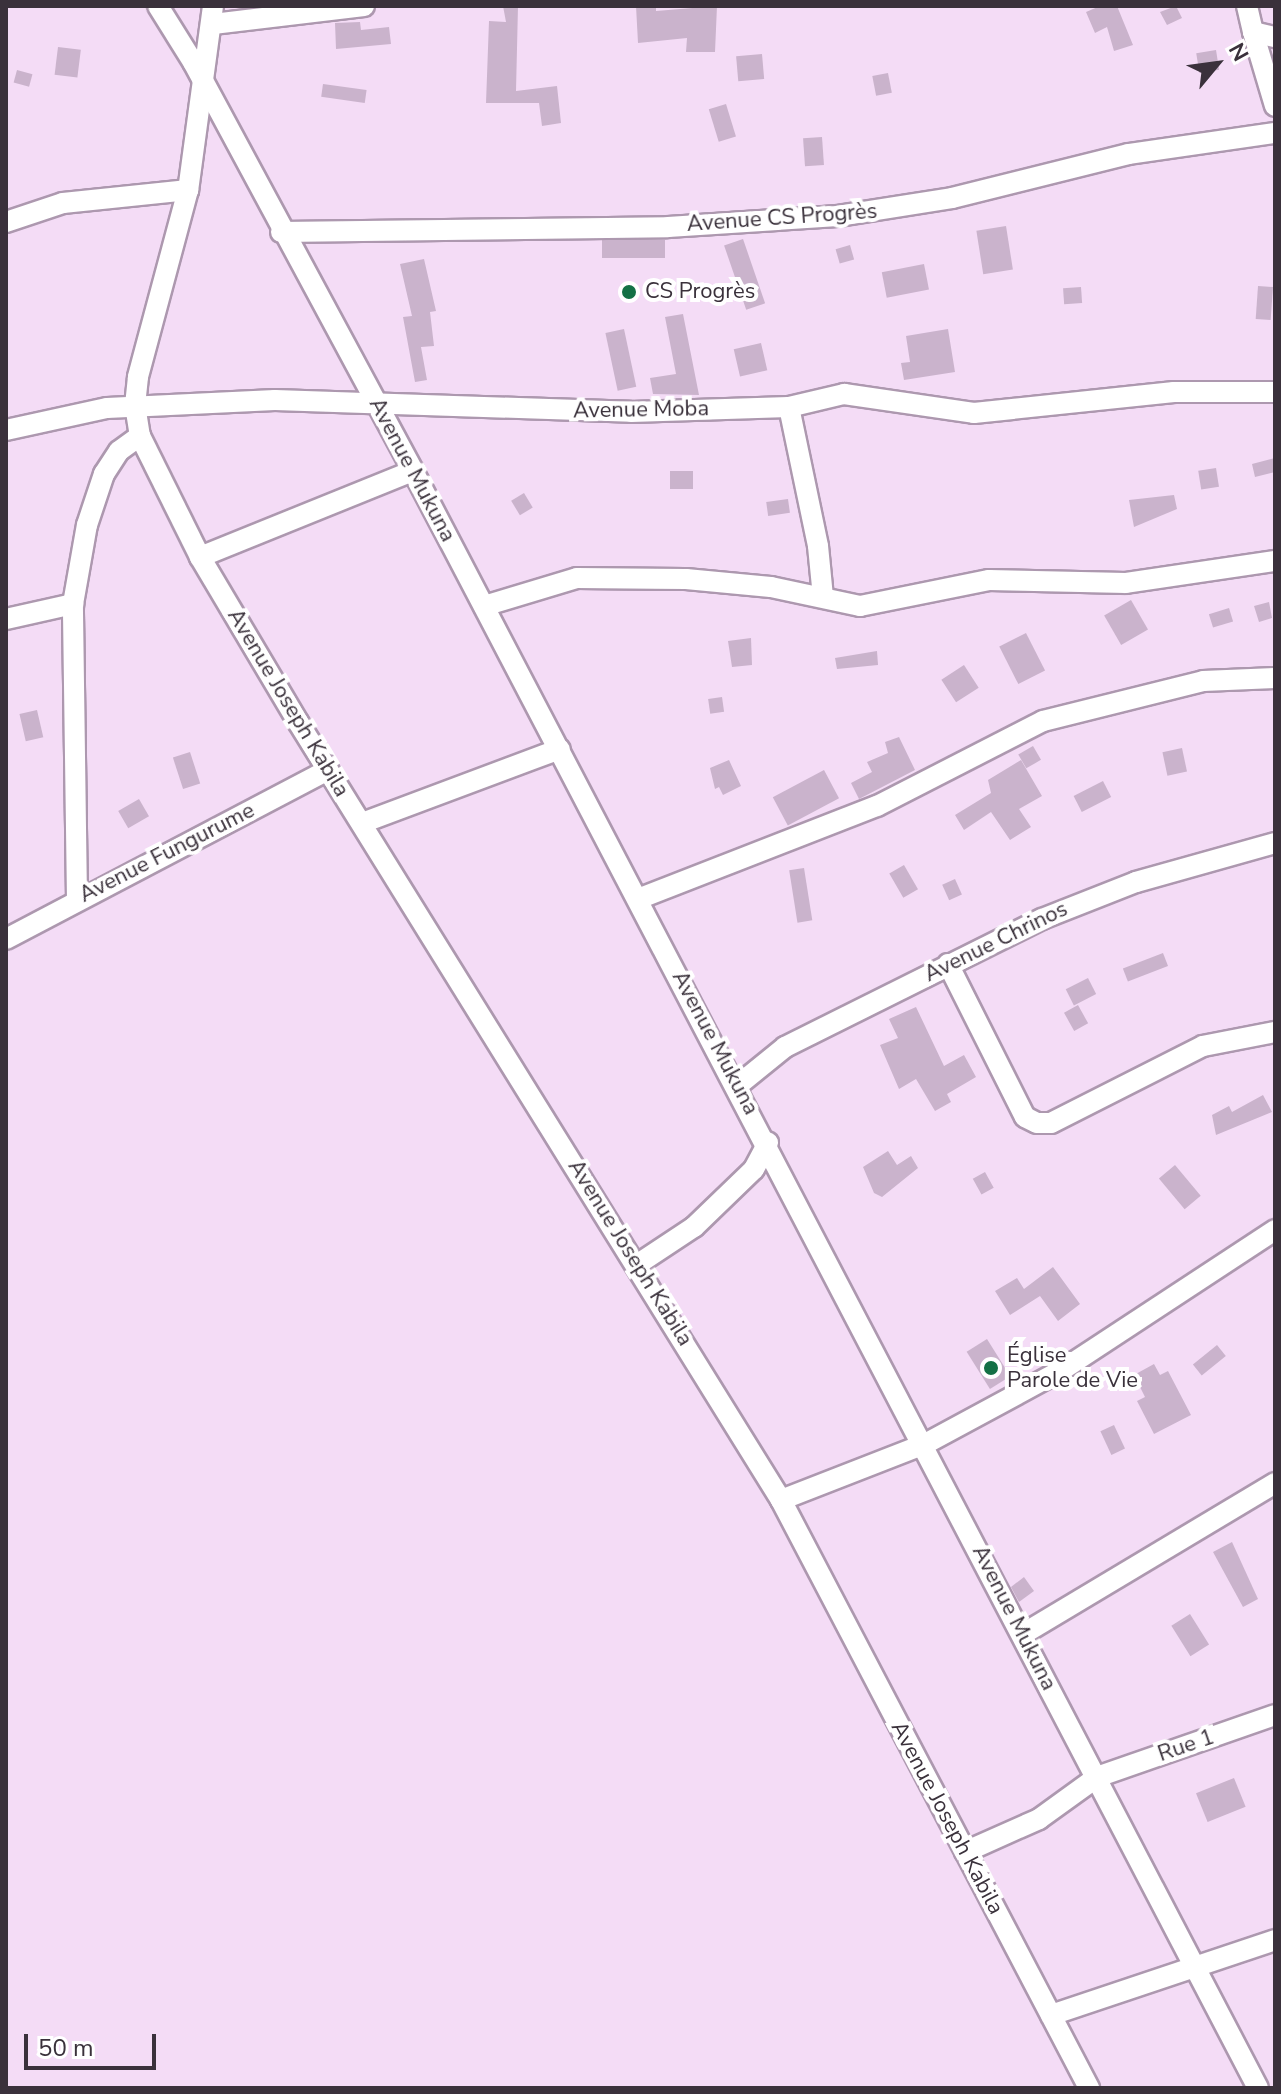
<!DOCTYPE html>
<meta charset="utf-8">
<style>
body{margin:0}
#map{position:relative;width:1281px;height:2094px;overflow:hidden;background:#f4dcf6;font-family:"Nunito Sans",sans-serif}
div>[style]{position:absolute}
.building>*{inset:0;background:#cab3cc;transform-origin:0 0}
.roads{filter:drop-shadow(2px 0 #ad98af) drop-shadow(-2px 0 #ad98af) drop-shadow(0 2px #ad98af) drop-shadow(0 -2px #ad98af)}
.street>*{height:20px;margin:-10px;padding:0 10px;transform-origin:10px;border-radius:10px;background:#fff}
.dots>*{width:22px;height:22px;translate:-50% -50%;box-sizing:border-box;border:4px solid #fff;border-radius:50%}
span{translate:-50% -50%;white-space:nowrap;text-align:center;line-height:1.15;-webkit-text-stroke:8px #fff;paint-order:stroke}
.street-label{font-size:22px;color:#3a313b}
.poi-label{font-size:22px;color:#3a313b}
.left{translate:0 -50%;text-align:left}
.frame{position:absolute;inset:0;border:8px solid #3a313b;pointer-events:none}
.north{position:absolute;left:1177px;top:24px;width:80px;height:80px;-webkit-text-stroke:6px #fff;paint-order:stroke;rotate:61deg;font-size:22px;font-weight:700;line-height:32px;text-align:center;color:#3a313b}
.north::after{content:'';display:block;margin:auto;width:28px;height:36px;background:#3a313b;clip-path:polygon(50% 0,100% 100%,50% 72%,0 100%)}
.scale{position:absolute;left:24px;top:2034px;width:132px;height:36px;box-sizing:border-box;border:4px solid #3a313b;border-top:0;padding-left:10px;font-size:24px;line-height:28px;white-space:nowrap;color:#3a313b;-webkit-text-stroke:6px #fff;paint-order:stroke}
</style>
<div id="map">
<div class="building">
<i style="clip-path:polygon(503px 6px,518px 6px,516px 91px,557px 86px,561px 123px,542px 126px,539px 103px,486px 103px,489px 21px,506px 22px)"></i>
<i style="clip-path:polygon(636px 6px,656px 6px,656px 11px,717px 6px,715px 52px,686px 52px,687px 38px,638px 43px)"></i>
<i style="clip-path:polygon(1100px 6px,1117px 6px,1133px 45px,1114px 51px,1107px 27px,1095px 33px,1086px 12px)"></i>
<i style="clip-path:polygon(1176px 6px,1182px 18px,1167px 25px,1160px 12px)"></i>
<i style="clip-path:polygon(360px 22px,361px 30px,389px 27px,391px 44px,336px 49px,335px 23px)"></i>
<i style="left:58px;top:47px;width:23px;height:28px;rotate:7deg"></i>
<i style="left:1216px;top:50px;width:20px;height:20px;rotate:81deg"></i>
<i style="left:762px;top:54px;width:25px;height:26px;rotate:85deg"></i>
<i style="left:17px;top:70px;width:16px;height:13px;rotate:15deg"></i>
<i style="left:888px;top:73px;width:20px;height:16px;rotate:79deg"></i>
<i style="left:323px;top:84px;width:44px;height:13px;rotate:8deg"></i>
<i style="left:726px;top:104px;width:34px;height:18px;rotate:73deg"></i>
<i style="left:822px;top:137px;width:28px;height:19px;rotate:86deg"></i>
<i style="left:1006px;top:226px;width:44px;height:30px;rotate:81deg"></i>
<i style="left:743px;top:239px;width:68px;height:20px;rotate:71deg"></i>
<i style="left:665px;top:240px;width:18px;height:63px;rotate:90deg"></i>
<i style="left:850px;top:245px;width:15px;height:15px;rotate:74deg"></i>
<i style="clip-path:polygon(424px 259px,436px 311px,430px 312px,434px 346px,421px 347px,427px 380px,415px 382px,403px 317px,412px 316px,400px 264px)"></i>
<i style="left:924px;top:264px;width:26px;height:43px;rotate:79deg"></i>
<i style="left:1258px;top:286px;width:15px;height:33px;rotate:4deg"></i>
<i style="left:1081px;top:287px;width:16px;height:18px;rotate:86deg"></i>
<i style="clip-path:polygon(683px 314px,699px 395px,653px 394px,650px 378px,676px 374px,665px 317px)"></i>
<i style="left:624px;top:329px;width:59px;height:19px;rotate:78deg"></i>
<i style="clip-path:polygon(948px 329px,955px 372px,904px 380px,901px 363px,910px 362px,906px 336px)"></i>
<i style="left:761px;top:343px;width:28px;height:28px;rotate:77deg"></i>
<i style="clip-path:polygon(1275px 458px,1275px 472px,1255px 477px,1252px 464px)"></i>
<i style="left:1216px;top:468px;width:19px;height:18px;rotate:81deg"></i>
<i style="left:670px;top:471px;width:23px;height:18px"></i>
<i style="left:524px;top:493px;width:17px;height:15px;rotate:59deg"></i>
<i style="clip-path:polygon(1174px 495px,1177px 509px,1134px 527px,1129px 500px)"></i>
<i style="left:788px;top:499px;width:14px;height:22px;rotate:82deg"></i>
<i style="left:1131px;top:600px;width:34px;height:31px;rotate:60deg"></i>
<i style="clip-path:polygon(1269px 602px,1272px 618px,1259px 622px,1254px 606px)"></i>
<i style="left:1229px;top:608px;width:14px;height:21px;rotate:73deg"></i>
<i style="left:1026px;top:633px;width:42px;height:30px;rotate:63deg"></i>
<i style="clip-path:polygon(751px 638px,752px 665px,732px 667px,728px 641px)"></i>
<i style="clip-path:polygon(877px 651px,878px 665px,837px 669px,835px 658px)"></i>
<i style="left:964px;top:665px;width:27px;height:27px;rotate:57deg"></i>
<i style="left:722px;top:697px;width:15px;height:14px;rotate:82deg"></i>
<i style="left:37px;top:710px;width:28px;height:18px;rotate:77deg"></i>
<i style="clip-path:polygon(899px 737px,915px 770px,859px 799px,851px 783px,872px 772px,867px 762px,888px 753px,885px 742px)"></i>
<i style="left:1033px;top:746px;width:16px;height:17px;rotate:60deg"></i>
<i style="left:1182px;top:748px;width:24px;height:20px;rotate:78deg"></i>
<i style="left:190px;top:752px;width:33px;height:18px;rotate:72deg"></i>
<i style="clip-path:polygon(729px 760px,741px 786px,723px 795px,719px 787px,715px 789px,710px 768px)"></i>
<i style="clip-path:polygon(1021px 760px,1042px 796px,1019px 809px,1031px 827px,1010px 840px,991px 812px,964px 830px,955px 815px,991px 793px,988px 780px)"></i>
<i style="left:824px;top:770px;width:32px;height:58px;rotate:62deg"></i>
<i style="left:1103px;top:781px;width:18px;height:33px;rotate:63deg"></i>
<i style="left:139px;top:799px;width:20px;height:24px;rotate:60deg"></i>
<i style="left:904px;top:865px;width:28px;height:17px;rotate:60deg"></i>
<i style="left:804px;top:868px;width:53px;height:15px;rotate:81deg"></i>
<i style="left:955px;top:879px;width:17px;height:14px;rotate:66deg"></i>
<i style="left:1163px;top:953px;width:14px;height:43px;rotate:69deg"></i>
<i style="left:1088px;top:978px;width:18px;height:25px;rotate:63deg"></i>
<i style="left:1078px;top:1005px;width:21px;height:16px;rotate:61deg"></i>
<i style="clip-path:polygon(916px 1007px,944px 1066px,964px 1055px,976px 1077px,947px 1094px,951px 1102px,935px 1111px,916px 1079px,899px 1089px,880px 1045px,898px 1038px,889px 1019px)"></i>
<i style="clip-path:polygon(1263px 1095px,1272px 1112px,1216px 1135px,1212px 1115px,1229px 1106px,1232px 1112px)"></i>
<i style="clip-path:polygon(888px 1151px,897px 1165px,911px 1156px,918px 1168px,882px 1197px,874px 1193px,863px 1167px)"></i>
<i style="left:1175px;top:1165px;width:40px;height:21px;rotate:50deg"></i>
<i style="left:985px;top:1172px;width:18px;height:14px;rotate:61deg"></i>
<i style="clip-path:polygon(1053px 1267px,1080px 1304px,1058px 1321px,1040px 1296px,1010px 1315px,995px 1291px,1017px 1278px,1024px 1289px)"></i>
<i style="left:987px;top:1339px;width:44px;height:24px;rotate:58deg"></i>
<i style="left:1217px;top:1345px;width:14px;height:31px;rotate:51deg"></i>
<i style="clip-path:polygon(1154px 1364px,1160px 1375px,1168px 1371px,1191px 1415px,1154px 1434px,1137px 1401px,1145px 1397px,1134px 1375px)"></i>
<i style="left:1114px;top:1425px;width:26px;height:15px;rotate:65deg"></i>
<i style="clip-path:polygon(1232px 1542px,1258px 1599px,1243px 1607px,1213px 1552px)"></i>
<i style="clip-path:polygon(1024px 1577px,1034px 1591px,1019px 1602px,1011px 1587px)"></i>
<i style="left:1190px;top:1614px;width:36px;height:22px;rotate:58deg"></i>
<i style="left:1234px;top:1778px;width:31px;height:41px;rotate:68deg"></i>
</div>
<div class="roads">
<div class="street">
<i style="left:158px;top:6px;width:66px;rotate:58deg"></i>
<i style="left:193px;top:62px;width:464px;rotate:61.7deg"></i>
<i style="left:413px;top:471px;width:1824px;rotate:62.41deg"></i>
<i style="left:213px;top:6px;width:186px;rotate:97.7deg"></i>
<i style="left:188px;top:190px;width:194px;rotate:105deg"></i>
<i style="left:138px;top:377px;width:28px;rotate:96deg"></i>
<i style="left:135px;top:405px;width:31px;rotate:81deg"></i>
<i style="left:140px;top:436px;width:135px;rotate:63.6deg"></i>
<i style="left:200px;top:557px;width:192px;rotate:59.3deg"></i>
<i style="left:298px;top:722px;width:916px;rotate:58.17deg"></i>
<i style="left:781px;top:1500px;width:664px;rotate:62.35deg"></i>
<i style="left:1247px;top:6px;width:27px;rotate:77deg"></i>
<i style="left:1253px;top:32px;width:23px;rotate:13deg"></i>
<i style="left:213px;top:24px;width:152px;rotate:-6.8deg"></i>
<i style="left:1253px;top:32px;width:77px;rotate:73.4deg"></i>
<i style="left:6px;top:222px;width:60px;rotate:-18.4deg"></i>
<i style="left:63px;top:203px;width:126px;rotate:-5.9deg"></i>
<i style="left:281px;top:232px;width:387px;rotate:-0.7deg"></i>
<i style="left:668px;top:227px;width:170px;rotate:-3.7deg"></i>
<i style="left:838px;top:216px;width:115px;rotate:-9deg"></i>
<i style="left:952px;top:198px;width:182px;rotate:-14deg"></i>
<i style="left:1129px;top:154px;width:148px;rotate:-8.2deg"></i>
<i style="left:789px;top:407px;width:142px;rotate:78.2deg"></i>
<i style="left:818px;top:546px;width:51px;rotate:84.4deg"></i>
<i style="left:6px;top:430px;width:103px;rotate:-12.3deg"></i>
<i style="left:107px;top:408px;width:168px;rotate:-2.7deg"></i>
<i style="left:275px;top:400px;width:356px;rotate:1.9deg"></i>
<i style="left:631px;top:412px;width:158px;rotate:-1.8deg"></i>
<i style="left:789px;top:407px;width:57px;rotate:-13.3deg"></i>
<i style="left:844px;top:394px;width:131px;rotate:8.3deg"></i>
<i style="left:974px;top:413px;width:201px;rotate:-6deg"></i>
<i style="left:1174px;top:392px;width:101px"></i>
<i style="left:200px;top:557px;width:230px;rotate:-22deg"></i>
<i style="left:484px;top:606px;width:97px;rotate:-16.8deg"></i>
<i style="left:577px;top:578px;width:109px;rotate:0.5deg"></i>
<i style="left:686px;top:579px;width:85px;rotate:5.4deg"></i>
<i style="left:771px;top:587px;width:91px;rotate:12.1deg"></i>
<i style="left:860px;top:606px;width:132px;rotate:-11.4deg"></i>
<i style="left:989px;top:580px;width:137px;rotate:1.3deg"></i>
<i style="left:1126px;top:583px;width:151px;rotate:-8.4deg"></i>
<i style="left:6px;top:619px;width:69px;rotate:-12.6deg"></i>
<i style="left:362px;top:823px;width:211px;rotate:-20.5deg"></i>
<i style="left:77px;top:899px;width:295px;rotate:-90.8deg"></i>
<i style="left:73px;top:604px;width:80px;rotate:-80deg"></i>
<i style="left:87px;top:525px;width:54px;rotate:-71.6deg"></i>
<i style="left:104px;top:474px;width:27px;rotate:-57deg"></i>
<i style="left:119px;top:451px;width:26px;rotate:-36deg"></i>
<i style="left:638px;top:899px;width:256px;rotate:-21.3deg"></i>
<i style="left:877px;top:806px;width:186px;rotate:-27.1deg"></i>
<i style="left:1043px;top:721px;width:165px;rotate:-14deg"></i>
<i style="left:1203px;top:681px;width:72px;rotate:-2.4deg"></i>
<i style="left:6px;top:939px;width:364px;rotate:-27.7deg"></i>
<i style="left:948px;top:964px;width:171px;rotate:63.3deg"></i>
<i style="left:1025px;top:1117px;width:13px;rotate:27deg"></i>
<i style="left:1037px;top:1123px;width:14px"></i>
<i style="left:1051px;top:1123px;width:170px;rotate:-26.9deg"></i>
<i style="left:1203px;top:1046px;width:73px;rotate:-11deg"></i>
<i style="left:737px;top:1086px;width:62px;rotate:-39.1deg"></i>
<i style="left:785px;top:1047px;width:287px;rotate:-26.5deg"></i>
<i style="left:1042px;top:919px;width:101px;rotate:-21.5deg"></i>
<i style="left:1136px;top:882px;width:144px;rotate:-15.7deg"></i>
<i style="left:638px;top:1264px;width:67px;rotate:-33.5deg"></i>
<i style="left:694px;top:1227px;width:83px;rotate:-44deg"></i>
<i style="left:754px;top:1169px;width:30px;rotate:-62deg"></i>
<i style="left:781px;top:1500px;width:155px;rotate:-21.3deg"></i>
<i style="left:925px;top:1444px;width:156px;rotate:-28.4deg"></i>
<i style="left:1062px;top:1370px;width:255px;rotate:-33.3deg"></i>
<i style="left:1023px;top:1634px;width:294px;rotate:-30.9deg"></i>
<i style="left:965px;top:1852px;width:81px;rotate:-24deg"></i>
<i style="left:1039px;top:1819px;width:72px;rotate:-35.9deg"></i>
<i style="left:1097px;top:1777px;width:188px;rotate:-19.2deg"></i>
<i style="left:1051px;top:2015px;width:236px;rotate:-18.5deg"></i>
</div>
</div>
<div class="dots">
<i style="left:629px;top:292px;background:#137045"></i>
<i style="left:991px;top:1368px;background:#137045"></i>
</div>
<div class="street-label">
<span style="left:782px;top:218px;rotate:-4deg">Avenue CS Progrès</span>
<span style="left:641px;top:410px;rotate:-1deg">Avenue Moba</span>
<span style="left:412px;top:470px;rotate:62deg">Avenue Mukuna</span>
<span style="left:288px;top:703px;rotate:59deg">Avenue Joseph Kabila</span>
<span style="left:167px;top:853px;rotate:-27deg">Avenue Fungurume</span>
<span style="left:996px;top:942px;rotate:-26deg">Avenue Chrinos</span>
<span style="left:715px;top:1043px;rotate:62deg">Avenue Mukuna</span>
<span style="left:630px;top:1253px;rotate:58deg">Avenue Joseph Kabila</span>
<span style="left:1014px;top:1618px;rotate:63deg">Avenue Mukuna</span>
<span style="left:1186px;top:1746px;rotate:-19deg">Rue 1</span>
<span style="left:947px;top:1818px;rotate:62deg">Avenue Joseph Kabila</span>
</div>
<div class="poi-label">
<span class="left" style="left:645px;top:292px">CS Progrès</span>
<span class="left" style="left:1007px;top:1368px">Église<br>Parole de Vie</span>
</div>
<div class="frame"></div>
<div class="north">N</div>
<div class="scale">50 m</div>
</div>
